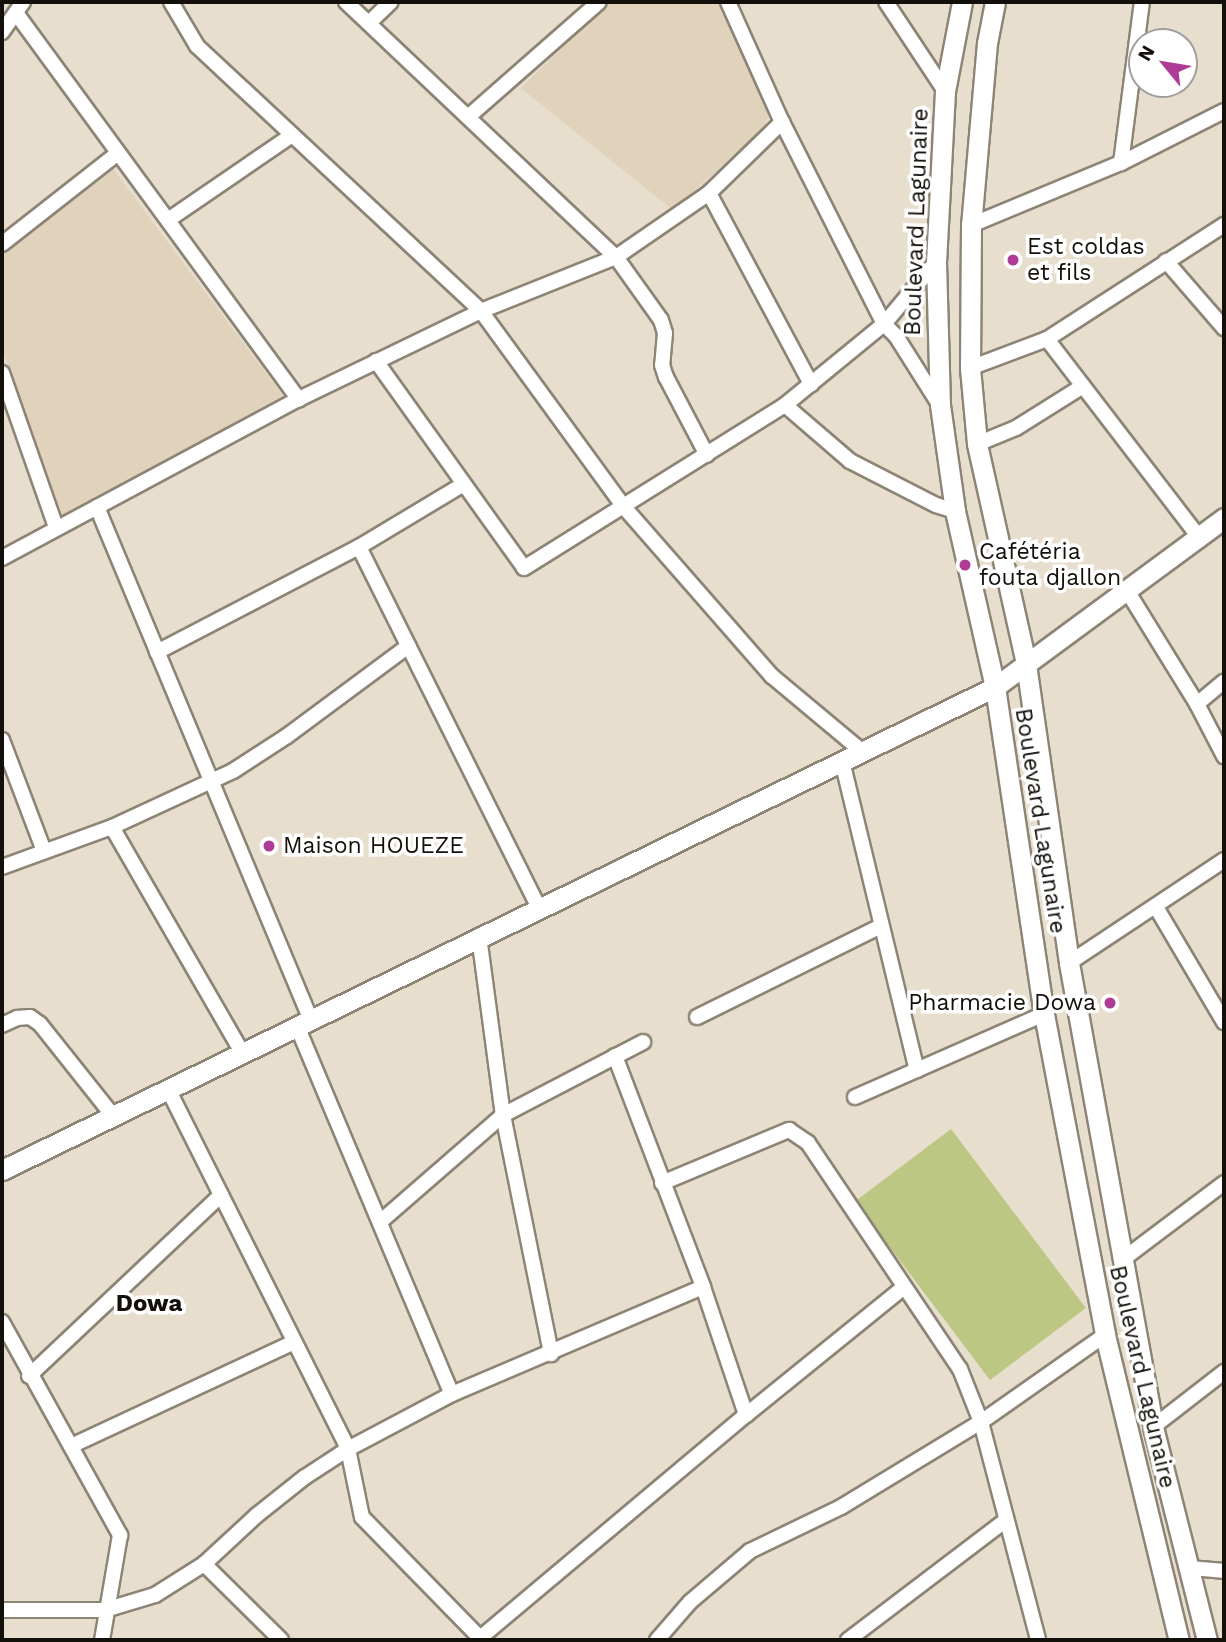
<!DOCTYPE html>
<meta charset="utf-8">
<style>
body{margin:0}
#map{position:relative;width:1226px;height:1642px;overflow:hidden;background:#e8dece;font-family:"Work Sans",sans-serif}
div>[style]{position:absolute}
.built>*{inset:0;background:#e0d2bb}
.green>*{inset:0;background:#bbc782;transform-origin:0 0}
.roads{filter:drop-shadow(2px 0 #8d8476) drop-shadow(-2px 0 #8d8476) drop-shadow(0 2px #8d8476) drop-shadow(0 -2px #8d8476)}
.street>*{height:14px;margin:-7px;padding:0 7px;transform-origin:7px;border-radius:7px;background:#fff}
.secondary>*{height:19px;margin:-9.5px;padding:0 9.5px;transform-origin:9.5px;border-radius:9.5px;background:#fff}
.dots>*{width:19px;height:19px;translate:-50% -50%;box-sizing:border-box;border:4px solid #fff;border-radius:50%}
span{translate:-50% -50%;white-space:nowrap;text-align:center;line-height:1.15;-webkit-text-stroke:7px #fff;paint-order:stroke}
.street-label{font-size:23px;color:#130f0a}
.poi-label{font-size:23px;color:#130f0a}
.left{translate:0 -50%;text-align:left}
.right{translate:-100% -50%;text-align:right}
.neighbourhood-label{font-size:24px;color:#130f0a;font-weight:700}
.frame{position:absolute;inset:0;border:4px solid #130f0a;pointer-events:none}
.north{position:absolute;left:1128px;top:28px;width:70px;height:70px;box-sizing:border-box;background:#fff;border:2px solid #a19f9d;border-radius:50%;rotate:300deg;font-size:19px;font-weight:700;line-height:28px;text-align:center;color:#130f0a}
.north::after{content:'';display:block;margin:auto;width:24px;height:32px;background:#ae3b95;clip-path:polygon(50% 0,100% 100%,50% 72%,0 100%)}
</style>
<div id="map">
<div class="built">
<i style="clip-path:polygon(609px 2px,717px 2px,769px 114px,764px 128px,673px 210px,521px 88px)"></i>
<i style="clip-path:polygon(113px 169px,283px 396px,61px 517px,2px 348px,2px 253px)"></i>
</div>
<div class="green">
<i style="left:951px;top:1129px;width:224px;height:120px;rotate:53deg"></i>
</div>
<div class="roads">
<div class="street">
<i style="left:171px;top:2px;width:51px;rotate:59.4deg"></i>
<i style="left:197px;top:46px;width:388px;rotate:43deg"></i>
<i style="left:481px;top:311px;width:241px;rotate:53.9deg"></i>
<i style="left:623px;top:506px;width:226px;rotate:48.8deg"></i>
<i style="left:772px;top:676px;width:119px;rotate:39.9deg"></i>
<i style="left:346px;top:2px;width:371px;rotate:43.4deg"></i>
<i style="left:616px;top:257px;width:77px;rotate:54.5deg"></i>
<i style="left:661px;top:320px;width:14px;rotate:73deg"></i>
<i style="left:665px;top:333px;width:32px;rotate:95deg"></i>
<i style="left:662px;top:365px;width:13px;rotate:72deg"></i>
<i style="left:666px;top:377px;width:88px;rotate:62.3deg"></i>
<i style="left:728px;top:2px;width:132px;rotate:65.8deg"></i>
<i style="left:782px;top:122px;width:226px;rotate:63.2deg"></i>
<i style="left:884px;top:324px;width:17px;rotate:45deg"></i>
<i style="left:896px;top:336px;width:80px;rotate:57.7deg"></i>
<i style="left:886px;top:2px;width:107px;rotate:56.5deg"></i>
<i style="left:16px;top:13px;width:479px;rotate:53.8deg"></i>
<i style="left:369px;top:23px;width:30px;rotate:-44deg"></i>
<i style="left:2px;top:32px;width:37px;rotate:-55deg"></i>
<i style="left:468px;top:117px;width:174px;rotate:-41.3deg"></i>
<i style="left:1121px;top:163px;width:162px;rotate:-82.6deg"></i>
<i style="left:709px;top:193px;width:217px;rotate:61.9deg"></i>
<i style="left:168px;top:220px;width:150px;rotate:-34.4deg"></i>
<i style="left:971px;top:225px;width:162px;rotate:-22.5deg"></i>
<i style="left:1121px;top:163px;width:115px;rotate:-26.8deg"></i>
<i style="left:2px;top:244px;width:147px;rotate:-38.1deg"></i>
<i style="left:1166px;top:261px;width:89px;rotate:49.1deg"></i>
<i style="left:1047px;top:339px;width:250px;rotate:52.5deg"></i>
<i style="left:376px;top:361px;width:254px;rotate:54.4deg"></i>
<i style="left:524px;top:568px;width:308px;rotate:-32deg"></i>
<i style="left:785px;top:405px;width:128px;rotate:-39.3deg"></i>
<i style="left:884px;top:324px;width:81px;rotate:-50deg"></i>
<i style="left:970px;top:368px;width:82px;rotate:-20.6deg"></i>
<i style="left:1047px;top:339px;width:211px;rotate:-32.8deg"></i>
<i style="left:2px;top:373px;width:163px;rotate:70.7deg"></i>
<i style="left:785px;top:405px;width:86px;rotate:40.7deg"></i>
<i style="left:850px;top:461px;width:97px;rotate:27.1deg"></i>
<i style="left:936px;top:505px;width:20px;rotate:18deg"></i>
<i style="left:977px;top:444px;width:42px;rotate:-22.3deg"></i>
<i style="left:1016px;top:428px;width:79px;rotate:-32.1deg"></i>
<i style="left:97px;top:507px;width:554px;rotate:67.37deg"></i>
<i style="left:359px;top:547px;width:406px;rotate:63.5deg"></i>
<i style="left:2px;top:558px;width:337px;rotate:-28.2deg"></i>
<i style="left:299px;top:399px;width:202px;rotate:-25.8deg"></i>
<i style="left:481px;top:311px;width:145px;rotate:-21.8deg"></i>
<i style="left:616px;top:257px;width:113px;rotate:-34.5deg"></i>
<i style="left:709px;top:193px;width:102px;rotate:-44.2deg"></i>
<i style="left:1126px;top:589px;width:135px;rotate:58.3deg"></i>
<i style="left:1197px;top:704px;width:59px;rotate:62.6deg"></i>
<i style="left:157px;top:652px;width:228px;rotate:-27.5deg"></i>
<i style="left:359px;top:547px;width:122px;rotate:-31deg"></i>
<i style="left:1197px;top:704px;width:35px;rotate:-40deg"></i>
<i style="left:2px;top:740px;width:119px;rotate:69.3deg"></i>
<i style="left:842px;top:761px;width:318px;rotate:76.4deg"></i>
<i style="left:112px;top:827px;width:262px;rotate:60deg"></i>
<i style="left:2px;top:867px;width:117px;rotate:-20deg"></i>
<i style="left:112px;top:827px;width:133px;rotate:-24.8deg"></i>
<i style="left:233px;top:771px;width:64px;rotate:-32.9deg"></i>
<i style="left:287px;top:736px;width:151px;rotate:-36.6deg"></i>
<i style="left:1156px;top:907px;width:134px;rotate:59.4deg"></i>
<i style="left:479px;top:936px;width:181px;rotate:82.4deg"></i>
<i style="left:503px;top:1115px;width:244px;rotate:78.6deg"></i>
<i style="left:1069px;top:963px;width:186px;rotate:-33.6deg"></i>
<i style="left:697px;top:1017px;width:205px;rotate:-26.3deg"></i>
<i style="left:2px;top:1025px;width:17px;rotate:-25deg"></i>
<i style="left:17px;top:1018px;width:13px;rotate:-4deg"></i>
<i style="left:30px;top:1017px;width:12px;rotate:35deg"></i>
<i style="left:40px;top:1024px;width:119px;rotate:51.5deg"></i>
<i style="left:297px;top:1026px;width:399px;rotate:67.2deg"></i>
<i style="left:615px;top:1056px;width:247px;rotate:69.1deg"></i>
<i style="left:703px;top:1287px;width:135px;rotate:71.4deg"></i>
<i style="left:169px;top:1091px;width:400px;rotate:63.4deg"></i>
<i style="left:348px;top:1449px;width:69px;rotate:78.4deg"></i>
<i style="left:362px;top:1517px;width:172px;rotate:45.7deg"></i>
<i style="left:855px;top:1097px;width:206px;rotate:-23.7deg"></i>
<i style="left:662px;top:1183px;width:138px;rotate:-22.7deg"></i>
<i style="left:789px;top:1130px;width:23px;rotate:34deg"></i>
<i style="left:808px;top:1143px;width:272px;rotate:56.1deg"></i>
<i style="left:960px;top:1369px;width:57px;rotate:68.4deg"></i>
<i style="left:981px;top:1422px;width:225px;rotate:75.3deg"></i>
<i style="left:380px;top:1222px;width:163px;rotate:-41deg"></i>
<i style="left:503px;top:1115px;width:158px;rotate:-27.5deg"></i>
<i style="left:1122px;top:1260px;width:128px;rotate:-37deg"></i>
<i style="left:2px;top:1322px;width:244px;rotate:61deg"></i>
<i style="left:120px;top:1535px;width:107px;rotate:99.7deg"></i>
<i style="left:29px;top:1376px;width:264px;rotate:-43.3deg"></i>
<i style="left:1153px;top:1427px;width:90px;rotate:-37.8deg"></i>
<i style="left:71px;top:1446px;width:246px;rotate:-25deg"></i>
<i style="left:204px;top:1564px;width:108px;rotate:44.6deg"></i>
<i style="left:1190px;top:1568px;width:34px;rotate:5deg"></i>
<i style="left:2px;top:1610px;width:103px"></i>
<i style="left:105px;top:1610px;width:52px;rotate:-16.7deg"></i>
<i style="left:155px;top:1595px;width:58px;rotate:-32.3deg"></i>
<i style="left:204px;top:1564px;width:72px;rotate:-42.8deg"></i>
<i style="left:257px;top:1515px;width:61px;rotate:-38.4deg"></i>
<i style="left:305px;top:1477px;width:51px;rotate:-33.1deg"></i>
<i style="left:348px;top:1449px;width:118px;rotate:-27.9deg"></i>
<i style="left:452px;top:1394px;width:273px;rotate:-23.1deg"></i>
<i style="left:480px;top:1638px;width:347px;rotate:-40deg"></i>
<i style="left:746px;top:1415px;width:203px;rotate:-39deg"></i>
<i style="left:657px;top:1640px;width:50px;rotate:-49deg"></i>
<i style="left:690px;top:1602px;width:79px;rotate:-40.4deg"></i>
<i style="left:750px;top:1551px;width:101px;rotate:-25.8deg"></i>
<i style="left:841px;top:1507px;width:164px;rotate:-31.3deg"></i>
<i style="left:981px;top:1422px;width:151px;rotate:-35.1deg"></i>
<i style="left:848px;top:1640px;width:198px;rotate:-37.2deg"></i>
</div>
<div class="secondary">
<i style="left:962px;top:2px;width:91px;rotate:100.8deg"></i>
<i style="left:945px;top:91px;width:171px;rotate:93deg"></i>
<i style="left:936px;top:262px;width:143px;rotate:88.4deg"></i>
<i style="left:940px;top:405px;width:107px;rotate:81.9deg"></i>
<i style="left:955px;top:511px;width:180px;rotate:77.2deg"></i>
<i style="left:995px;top:687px;width:331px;rotate:81.5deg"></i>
<i style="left:1044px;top:1014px;width:327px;rotate:79.2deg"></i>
<i style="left:1105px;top:1335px;width:314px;rotate:76.4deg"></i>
<i style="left:995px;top:2px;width:42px;rotate:101deg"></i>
<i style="left:987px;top:43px;width:183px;rotate:95deg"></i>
<i style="left:971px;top:225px;width:143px;rotate:90.4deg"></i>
<i style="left:970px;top:368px;width:76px;rotate:84.7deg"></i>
<i style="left:977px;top:444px;width:225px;rotate:77.4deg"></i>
<i style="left:1026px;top:664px;width:302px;rotate:81.8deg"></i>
<i style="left:1069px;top:963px;width:472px;rotate:79.7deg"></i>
<i style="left:1153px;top:1427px;width:220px;rotate:75.8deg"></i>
<i style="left:2px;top:1170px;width:1104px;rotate:-25.94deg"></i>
<i style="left:995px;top:687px;width:285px;rotate:-36.4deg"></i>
</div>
</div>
<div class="dots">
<i style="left:1013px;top:260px;background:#ae3b95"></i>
<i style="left:965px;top:565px;background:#ae3b95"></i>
<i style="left:269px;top:846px;background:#ae3b95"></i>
<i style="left:1110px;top:1003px;background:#ae3b95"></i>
</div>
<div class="street-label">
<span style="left:917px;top:222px;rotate:-88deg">Boulevard Lagunaire</span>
<span style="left:1040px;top:821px;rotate:81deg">Boulevard Lagunaire</span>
<span style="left:1142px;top:1377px;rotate:77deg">Boulevard Lagunaire</span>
</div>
<div class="poi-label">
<span class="left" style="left:1027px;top:260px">Est coldas<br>et fils</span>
<span class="left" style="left:979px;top:565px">Cafétéria<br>fouta djallon</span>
<span class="left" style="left:283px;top:846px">Maison HOUEZE</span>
<span class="right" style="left:1096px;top:1003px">Pharmacie Dowa</span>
</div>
<div class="neighbourhood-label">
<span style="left:149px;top:1304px">Dowa</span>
</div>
<div class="frame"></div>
<div class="north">N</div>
</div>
